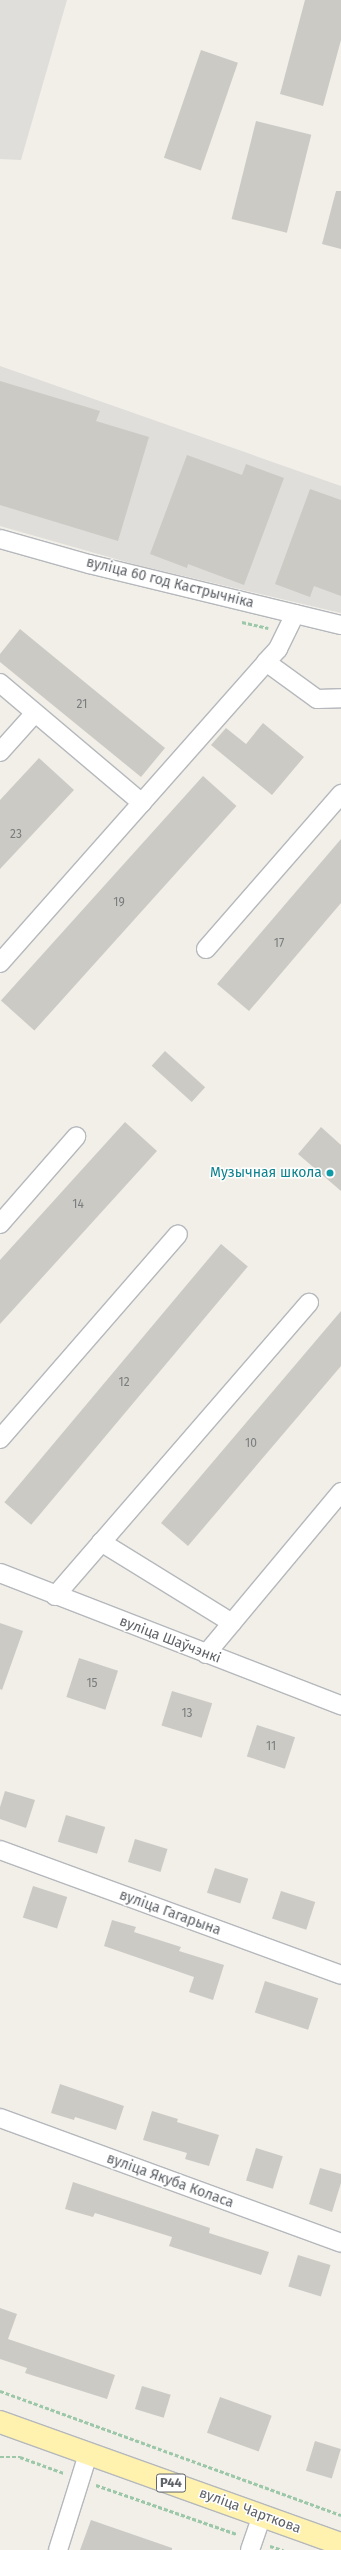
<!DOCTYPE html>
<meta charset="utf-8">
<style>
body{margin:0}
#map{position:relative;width:341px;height:2550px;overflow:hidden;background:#f1efe8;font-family:"Fira Sans",sans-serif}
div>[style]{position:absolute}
.industrial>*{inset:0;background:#e0deda}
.building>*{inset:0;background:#cccac5;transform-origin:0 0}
.path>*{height:2.5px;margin-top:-1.25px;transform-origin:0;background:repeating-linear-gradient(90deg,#9cc7a9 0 4px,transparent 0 6px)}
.roads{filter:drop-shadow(1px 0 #b5b8bc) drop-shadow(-1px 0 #b5b8bc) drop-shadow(0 1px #b5b8bc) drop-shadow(0 -1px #b5b8bc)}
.minor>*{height:18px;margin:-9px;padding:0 9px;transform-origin:9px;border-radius:9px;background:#fff}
.major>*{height:22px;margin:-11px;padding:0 11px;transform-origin:11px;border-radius:11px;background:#fff2af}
.dots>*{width:11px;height:11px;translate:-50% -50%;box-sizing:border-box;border:2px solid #fff;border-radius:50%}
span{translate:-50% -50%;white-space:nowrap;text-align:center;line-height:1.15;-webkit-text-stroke:3px #fff;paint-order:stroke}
.number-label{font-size:12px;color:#7a7d7f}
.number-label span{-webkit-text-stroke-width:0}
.shield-label span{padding:1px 3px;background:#fff;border:1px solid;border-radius:3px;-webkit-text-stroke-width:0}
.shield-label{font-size:13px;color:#5f6368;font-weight:700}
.street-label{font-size:14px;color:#5f6368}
.culture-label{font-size:14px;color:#0d838f}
.right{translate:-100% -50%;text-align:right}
</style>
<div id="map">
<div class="industrial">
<i style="clip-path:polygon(0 0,67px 0,21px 160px,0 159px)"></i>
<i style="clip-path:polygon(0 366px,341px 486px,341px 613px,137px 565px,0 526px)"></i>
</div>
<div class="building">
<i style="clip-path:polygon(305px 0,341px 0,341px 40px,323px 106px,280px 94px)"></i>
<i style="left:201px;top:50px;width:39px;height:114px;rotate:19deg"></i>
<i style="left:256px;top:121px;width:57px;height:101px;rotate:14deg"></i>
<i style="clip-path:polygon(336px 191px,341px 191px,341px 249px,322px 244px)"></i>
<i style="clip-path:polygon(0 381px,100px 411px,96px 421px,149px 437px,118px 541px,0 505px)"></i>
<i style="clip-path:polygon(187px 455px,242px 475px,246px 464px,284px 478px,244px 585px,188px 564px,187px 568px,150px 554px)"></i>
<i style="clip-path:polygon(310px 489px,341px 500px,341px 596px,314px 586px,310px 597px,275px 584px)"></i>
<i style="clip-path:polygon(20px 629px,165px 748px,141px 777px,0 662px,0 654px)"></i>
<i style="clip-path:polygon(263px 723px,304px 757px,272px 795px,211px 745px,226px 728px,246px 744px)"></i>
<i style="clip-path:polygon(39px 758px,74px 790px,0 869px,0 800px)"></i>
<i style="left:203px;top:776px;width:45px;height:302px;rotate:42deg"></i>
<i style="clip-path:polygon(341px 839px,341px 903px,249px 1011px,217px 984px)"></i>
<i style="left:165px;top:1051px;width:54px;height:20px;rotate:42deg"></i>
<i style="clip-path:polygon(125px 1122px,157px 1151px,0 1324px,0 1260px)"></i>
<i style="clip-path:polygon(321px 1127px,341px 1145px,341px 1191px,298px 1154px)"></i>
<i style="left:221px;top:1244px;width:35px;height:337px;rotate:40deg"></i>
<i style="clip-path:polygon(341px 1311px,341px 1366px,188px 1546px,161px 1523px)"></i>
<i style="clip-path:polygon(0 1623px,23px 1631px,2px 1690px,0 1689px)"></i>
<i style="left:79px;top:1658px;width:41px;height:41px;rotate:18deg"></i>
<i style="left:172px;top:1691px;width:42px;height:36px;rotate:17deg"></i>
<i style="left:257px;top:1725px;width:40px;height:33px;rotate:18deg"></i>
<i style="clip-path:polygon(5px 1791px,35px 1800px,26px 1828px,0 1819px,0 1807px)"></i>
<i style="left:66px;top:1815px;width:41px;height:28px;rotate:17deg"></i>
<i style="left:135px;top:1839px;width:34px;height:24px;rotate:17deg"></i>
<i style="left:215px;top:1868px;width:35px;height:26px;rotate:18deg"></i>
<i style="left:33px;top:1886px;width:36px;height:33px;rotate:18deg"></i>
<i style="left:281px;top:1891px;width:36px;height:29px;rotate:18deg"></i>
<i style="clip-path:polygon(112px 1920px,136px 1927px,134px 1932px,181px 1947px,179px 1951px,224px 1965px,213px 2000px,189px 1992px,194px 1977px,104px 1946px)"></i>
<i style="left:265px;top:1981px;width:56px;height:33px;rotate:18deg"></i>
<i style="clip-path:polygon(60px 2084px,124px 2106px,116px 2130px,75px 2117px,74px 2120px,51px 2113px)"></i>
<i style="clip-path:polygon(152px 2111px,178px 2119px,177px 2122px,219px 2135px,209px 2166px,185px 2159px,187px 2153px,143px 2140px)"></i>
<i style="left:256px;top:2148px;width:28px;height:34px;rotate:17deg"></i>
<i style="clip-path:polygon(320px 2168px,341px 2174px,341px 2183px,332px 2212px,309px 2204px)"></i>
<i style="clip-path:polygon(73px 2182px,210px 2228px,209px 2233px,269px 2252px,261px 2275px,169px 2246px,172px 2237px,95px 2213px,93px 2217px,65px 2209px)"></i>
<i style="left:298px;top:2255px;width:34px;height:33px;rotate:17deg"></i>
<i style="clip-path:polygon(0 2308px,17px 2314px,8px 2339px,115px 2375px,107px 2399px,25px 2373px,27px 2368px,0 2359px)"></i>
<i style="left:142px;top:2386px;width:30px;height:24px;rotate:17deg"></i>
<i style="left:220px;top:2397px;width:55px;height:38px;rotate:20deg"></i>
<i style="left:315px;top:2441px;width:27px;height:31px;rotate:17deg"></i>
<i style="clip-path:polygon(91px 2520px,172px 2548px,172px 2550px,80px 2550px)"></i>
</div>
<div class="path">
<i style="left:242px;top:622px;width:27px;rotate:13deg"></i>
<i style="left:0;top:2391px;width:363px;rotate:20deg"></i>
<i style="left:0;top:2457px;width:20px"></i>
<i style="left:20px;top:2457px;width:47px;rotate:20deg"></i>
<i style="left:96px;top:2485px;width:149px;rotate:19.2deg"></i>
<i style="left:270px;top:2546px;width:14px;rotate:17deg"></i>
</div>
<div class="roads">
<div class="minor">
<i style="left:0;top:539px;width:92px;rotate:15.7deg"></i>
<i style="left:89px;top:564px;width:259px;rotate:13.6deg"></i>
<i style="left:295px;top:614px;width:39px;rotate:116deg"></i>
<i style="left:278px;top:649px;width:18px;rotate:133deg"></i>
<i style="left:266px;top:662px;width:63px;rotate:36deg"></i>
<i style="left:317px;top:699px;width:24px;rotate:-2deg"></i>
<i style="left:0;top:683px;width:186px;rotate:40.2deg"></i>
<i style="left:0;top:752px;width:52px;rotate:-48.1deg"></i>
<i style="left:206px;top:949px;width:206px;rotate:-48.9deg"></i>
<i style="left:0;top:963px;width:402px;rotate:-48.5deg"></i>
<i style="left:0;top:1224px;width:116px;rotate:-48.9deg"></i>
<i style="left:0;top:1439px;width:271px;rotate:-49deg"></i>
<i style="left:101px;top:1542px;width:154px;rotate:31.7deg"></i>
<i style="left:0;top:1573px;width:366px;rotate:21.2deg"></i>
<i style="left:55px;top:1596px;width:388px;rotate:-49.1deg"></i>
<i style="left:206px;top:1654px;width:211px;rotate:-50.2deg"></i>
<i style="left:0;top:1850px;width:363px;rotate:20.1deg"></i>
<i style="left:0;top:2118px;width:363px;rotate:20.1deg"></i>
<i style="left:58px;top:2550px;width:101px;rotate:-72.6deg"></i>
<i style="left:250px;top:2550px;width:36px;rotate:-71deg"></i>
</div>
<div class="major">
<i style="left:0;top:2422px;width:362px;rotate:19.7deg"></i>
</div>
</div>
<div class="dots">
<i style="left:330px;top:1173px;background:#0f9aa8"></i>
</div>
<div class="number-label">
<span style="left:82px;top:705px">21</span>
<span style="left:16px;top:835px">23</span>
<span style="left:119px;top:903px">19</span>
<span style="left:279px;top:944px">17</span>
<span style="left:78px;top:1205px">14</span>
<span style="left:124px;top:1383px">12</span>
<span style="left:251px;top:1444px">10</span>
<span style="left:92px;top:1684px">15</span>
<span style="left:187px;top:1714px">13</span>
<span style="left:271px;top:1747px">11</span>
</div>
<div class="shield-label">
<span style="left:171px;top:2483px">Р44</span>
</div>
<div class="street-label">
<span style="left:170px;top:583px;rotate:14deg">вуліца 60 год Кастрычніка</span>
<span style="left:170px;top:1640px;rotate:21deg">вуліца Шаўчэнкі</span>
<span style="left:170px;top:1913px;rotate:20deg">вуліца Гагарына</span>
<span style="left:170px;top:2181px;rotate:20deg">вуліца Якуба Коласа</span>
<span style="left:250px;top:2511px;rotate:20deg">вуліца Чарткова</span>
</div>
<div class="culture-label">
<span class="right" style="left:322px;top:1173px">Музычная школа</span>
</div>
</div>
